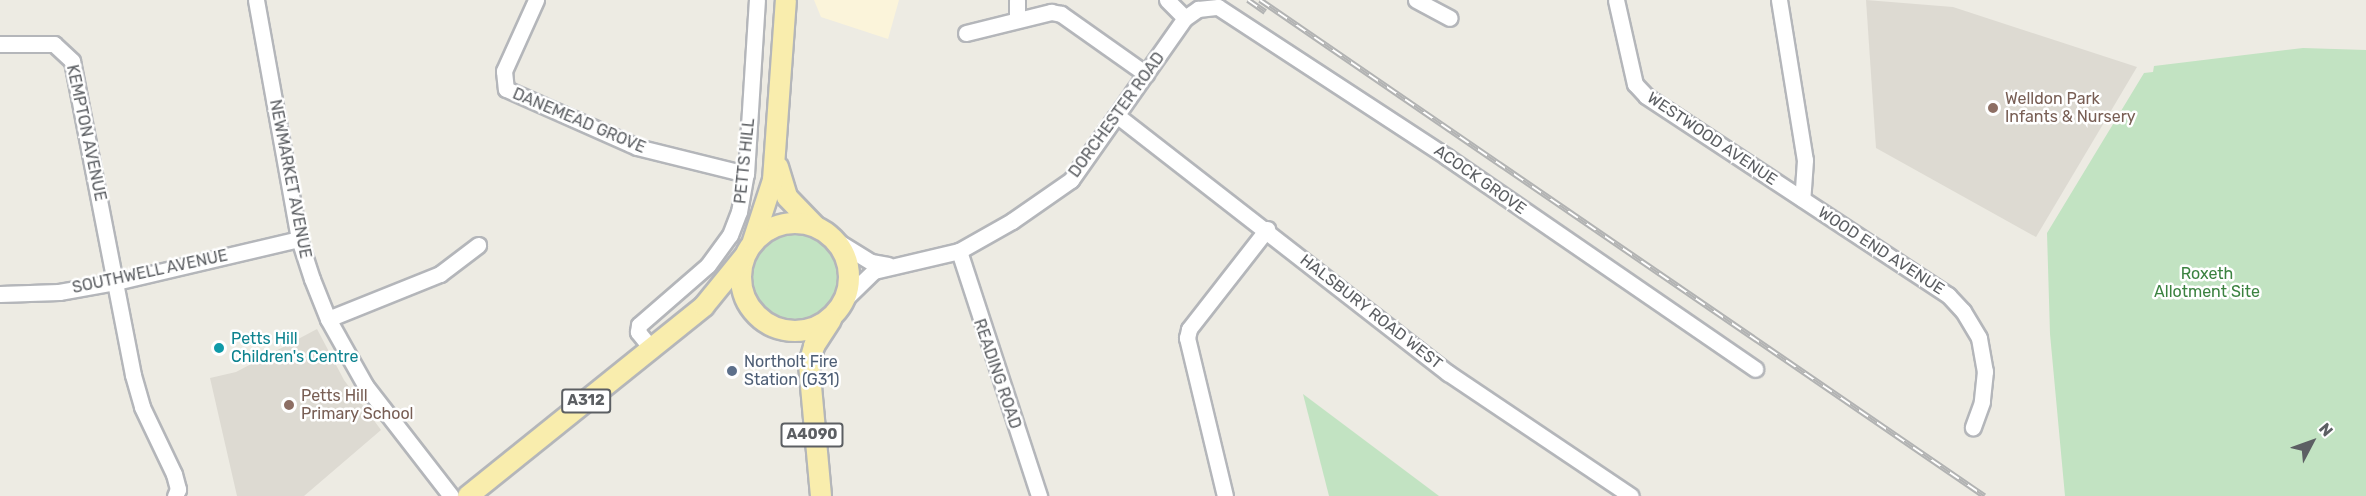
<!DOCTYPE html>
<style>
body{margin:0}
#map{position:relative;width:2366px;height:496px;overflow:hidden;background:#edebe3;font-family:Rubik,sans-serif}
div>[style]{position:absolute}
.commercial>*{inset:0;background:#fbf4da}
.education>*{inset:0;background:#dddad2}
.green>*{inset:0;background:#c2e3c2}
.round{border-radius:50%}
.roads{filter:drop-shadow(2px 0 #b4b6ba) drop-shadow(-2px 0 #b4b6ba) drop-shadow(0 2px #b4b6ba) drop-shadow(0 -2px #b4b6ba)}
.minor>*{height:15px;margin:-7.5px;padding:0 7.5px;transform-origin:7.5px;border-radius:7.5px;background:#fff}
.major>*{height:20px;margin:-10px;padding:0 10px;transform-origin:10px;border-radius:10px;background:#f9edad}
.major>.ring{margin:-10px;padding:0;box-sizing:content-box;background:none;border:20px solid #f9edad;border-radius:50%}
.rail>*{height:6px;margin-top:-3px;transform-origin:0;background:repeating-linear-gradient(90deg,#fff 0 11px,#b2b3b3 0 22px);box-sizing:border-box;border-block:2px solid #b2b3b3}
.dots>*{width:16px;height:16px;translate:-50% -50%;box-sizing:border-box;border:3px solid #fff;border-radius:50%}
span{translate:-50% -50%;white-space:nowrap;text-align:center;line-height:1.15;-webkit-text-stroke:5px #fff;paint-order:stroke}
.shield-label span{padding:2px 4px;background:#fff;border:2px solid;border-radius:4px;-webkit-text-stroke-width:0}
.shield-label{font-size:15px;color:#5c5f63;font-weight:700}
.education-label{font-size:16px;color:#785e54}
.left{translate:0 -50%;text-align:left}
.street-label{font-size:16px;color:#5c5f63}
.park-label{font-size:16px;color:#3b8240}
.culture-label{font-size:16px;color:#0d838f}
.service-label{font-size:16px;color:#4e5e75}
.north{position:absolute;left:2282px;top:412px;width:60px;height:60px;-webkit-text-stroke:4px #fff;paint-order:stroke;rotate:49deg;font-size:16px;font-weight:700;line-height:24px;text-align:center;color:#5c5f63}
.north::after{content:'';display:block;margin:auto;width:21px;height:27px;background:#5c5f63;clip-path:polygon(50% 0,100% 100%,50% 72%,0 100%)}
</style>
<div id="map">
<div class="commercial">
<i style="clip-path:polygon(814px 0,899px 0,888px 39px,821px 17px)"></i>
</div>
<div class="education">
<i style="clip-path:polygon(1866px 0,1953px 7px,2137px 67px,2036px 237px,1876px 148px)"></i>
<i style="clip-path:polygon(317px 329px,344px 380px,381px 430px,304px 496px,237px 496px,210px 378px,236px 372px)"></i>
</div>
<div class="green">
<i style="clip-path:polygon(2303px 48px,2366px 50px,2366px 496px,2065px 496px,2050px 334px,2047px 233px,2144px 73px,2153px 72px,2154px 66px)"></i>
<i class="round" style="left:750px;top:232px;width:90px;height:90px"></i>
<i style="clip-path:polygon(1303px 394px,1439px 496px,1329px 496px)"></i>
</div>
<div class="roads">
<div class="minor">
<i style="left:256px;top:0;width:243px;rotate:79.8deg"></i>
<i style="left:299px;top:239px;width:42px;rotate:72deg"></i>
<i style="left:312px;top:279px;width:43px;rotate:68.2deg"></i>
<i style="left:328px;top:319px;width:76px;rotate:60.7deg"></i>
<i style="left:365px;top:385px;width:140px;rotate:52.2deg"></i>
<i style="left:536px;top:0;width:78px;rotate:114.3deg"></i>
<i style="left:504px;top:71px;width:18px;rotate:84deg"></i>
<i style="left:506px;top:89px;width:143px;rotate:23.9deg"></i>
<i style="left:637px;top:147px;width:112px;rotate:13.9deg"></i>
<i style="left:1167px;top:0;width:25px;rotate:45deg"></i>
<i style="left:1416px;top:0;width:38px;rotate:28deg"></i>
<i style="left:1616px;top:0;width:86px;rotate:77.3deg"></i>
<i style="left:1635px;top:84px;width:16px;rotate:47deg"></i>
<i style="left:1646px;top:96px;width:362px;rotate:33.4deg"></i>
<i style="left:1948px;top:295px;width:22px;rotate:47deg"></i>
<i style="left:1963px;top:311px;width:31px;rotate:59deg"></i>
<i style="left:1979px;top:338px;width:34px;rotate:80deg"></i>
<i style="left:1985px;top:371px;width:31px;rotate:96deg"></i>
<i style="left:1982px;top:402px;width:27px;rotate:110deg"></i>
<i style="left:1779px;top:0;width:162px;rotate:80.8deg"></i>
<i style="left:1805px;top:160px;width:39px;rotate:94deg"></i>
<i style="left:1017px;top:20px;width:20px;rotate:-90deg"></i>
<i style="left:966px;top:33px;width:88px;rotate:-13.9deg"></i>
<i style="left:1051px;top:12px;width:10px;rotate:11deg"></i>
<i style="left:1061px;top:14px;width:104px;rotate:35.2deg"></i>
<i style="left:0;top:44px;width:54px"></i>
<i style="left:54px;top:44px;width:25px;rotate:43deg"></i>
<i style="left:72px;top:61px;width:320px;rotate:79deg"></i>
<i style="left:133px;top:375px;width:33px;rotate:74deg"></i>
<i style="left:142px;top:407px;width:74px;rotate:64.5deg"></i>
<i style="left:174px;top:474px;width:16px;rotate:75deg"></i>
<i style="left:178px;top:489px;width:8px;rotate:113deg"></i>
<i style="left:1119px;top:117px;width:417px;rotate:37.9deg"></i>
<i style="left:1448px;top:373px;width:220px;rotate:33.9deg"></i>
<i style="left:832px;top:238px;width:46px;rotate:31.6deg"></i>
<i style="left:871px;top:262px;width:17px;rotate:10deg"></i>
<i style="left:959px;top:251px;width:258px;rotate:71.9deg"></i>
<i style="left:0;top:294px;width:59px;rotate:-1.9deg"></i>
<i style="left:59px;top:292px;width:58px;rotate:-10deg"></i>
<i style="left:116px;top:282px;width:188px;rotate:-13.2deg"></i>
<i style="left:845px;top:299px;width:40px;rotate:-44deg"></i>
<i style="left:874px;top:271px;width:87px;rotate:-13.2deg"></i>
<i style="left:959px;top:251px;width:61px;rotate:-29.5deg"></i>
<i style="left:1012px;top:221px;width:72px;rotate:-34.8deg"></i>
<i style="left:1071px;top:180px;width:198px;rotate:-54.9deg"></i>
<i style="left:1185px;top:18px;width:16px;rotate:-35deg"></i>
<i style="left:1198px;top:9px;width:20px;rotate:-6deg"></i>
<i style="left:1218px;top:7px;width:274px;rotate:33.2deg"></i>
<i style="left:1447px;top:157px;width:374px;rotate:34.5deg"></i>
<i style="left:328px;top:319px;width:121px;rotate:-21.9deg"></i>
<i style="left:440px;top:274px;width:48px;rotate:-37.3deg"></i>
<i style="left:651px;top:348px;width:21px;rotate:-129deg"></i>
<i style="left:638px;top:332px;width:7px;rotate:-82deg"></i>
<i style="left:639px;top:325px;width:91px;rotate:-41deg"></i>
<i style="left:708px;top:265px;width:37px;rotate:-54deg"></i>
<i style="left:730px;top:235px;width:25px;rotate:-69deg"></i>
<i style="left:739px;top:212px;width:39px;rotate:-80deg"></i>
<i style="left:746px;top:174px;width:174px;rotate:-86.4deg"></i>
<i style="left:1225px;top:496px;width:163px;rotate:-103.5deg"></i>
<i style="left:1187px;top:338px;width:9px;rotate:-77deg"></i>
<i style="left:1189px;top:329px;width:127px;rotate:-52deg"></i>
</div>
<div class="major">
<i style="left:778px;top:167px;width:31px;rotate:73deg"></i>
<i style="left:787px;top:197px;width:40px;rotate:46deg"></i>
<i class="ring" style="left:741px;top:223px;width:88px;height:88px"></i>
<i style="left:753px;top:241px;width:64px;rotate:-71.8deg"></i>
<i style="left:773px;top:180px;width:180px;rotate:-85.9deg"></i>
<i style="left:468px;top:496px;width:303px;rotate:-38.8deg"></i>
<i style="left:704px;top:306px;width:63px;rotate:-50.8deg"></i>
<i style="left:821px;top:496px;width:133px;rotate:-95.2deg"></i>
<i style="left:809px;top:364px;width:19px;rotate:-74deg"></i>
<i style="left:814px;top:346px;width:31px;rotate:-57deg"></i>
</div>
</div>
<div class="rail">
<i style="left:1248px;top:0;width:21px;rotate:35deg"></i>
<i style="left:1260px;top:0;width:878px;rotate:34.41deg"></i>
</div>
<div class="dots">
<i style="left:1993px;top:108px;background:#8d6e63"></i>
<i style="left:219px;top:348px;background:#0f9aa8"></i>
<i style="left:732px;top:371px;background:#5c6f8a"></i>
<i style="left:289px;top:405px;background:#8d6e63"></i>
</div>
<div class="shield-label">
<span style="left:586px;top:401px">A312</span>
<span style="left:812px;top:435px">A4090</span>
</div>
<div class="education-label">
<span class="left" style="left:2005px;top:108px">Welldon Park<br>Infants &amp; Nursery</span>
<span class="left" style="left:301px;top:405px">Petts Hill<br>Primary School</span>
</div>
<div class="street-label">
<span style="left:1117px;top:115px;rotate:-54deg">DORCHESTER ROAD</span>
<span style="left:579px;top:121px;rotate:23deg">DANEMEAD GROVE</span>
<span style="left:86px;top:133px;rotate:78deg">KEMPTON AVENUE</span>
<span style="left:1712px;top:139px;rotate:34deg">WESTWOOD AVENUE</span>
<span style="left:745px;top:161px;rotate:-84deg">PETTS HILL</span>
<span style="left:290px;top:179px;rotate:79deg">NEWMARKET AVENUE</span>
<span style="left:1480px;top:180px;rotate:35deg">ACOCK GROVE</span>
<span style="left:1881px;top:251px;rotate:33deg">WOOD END AVENUE</span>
<span style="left:150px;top:272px;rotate:-12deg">SOUTHWELL AVENUE</span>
<span style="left:1371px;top:312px;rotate:38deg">HALSBURY ROAD WEST</span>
<span style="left:997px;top:374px;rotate:71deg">READING ROAD</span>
</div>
<div class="park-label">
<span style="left:2207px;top:283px">Roxeth<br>Allotment Site</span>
</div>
<div class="culture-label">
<span class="left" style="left:231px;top:348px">Petts Hill<br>Children's Centre</span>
</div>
<div class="service-label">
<span class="left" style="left:744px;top:371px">Northolt Fire<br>Station (G31)</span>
</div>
<div class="north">N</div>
</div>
